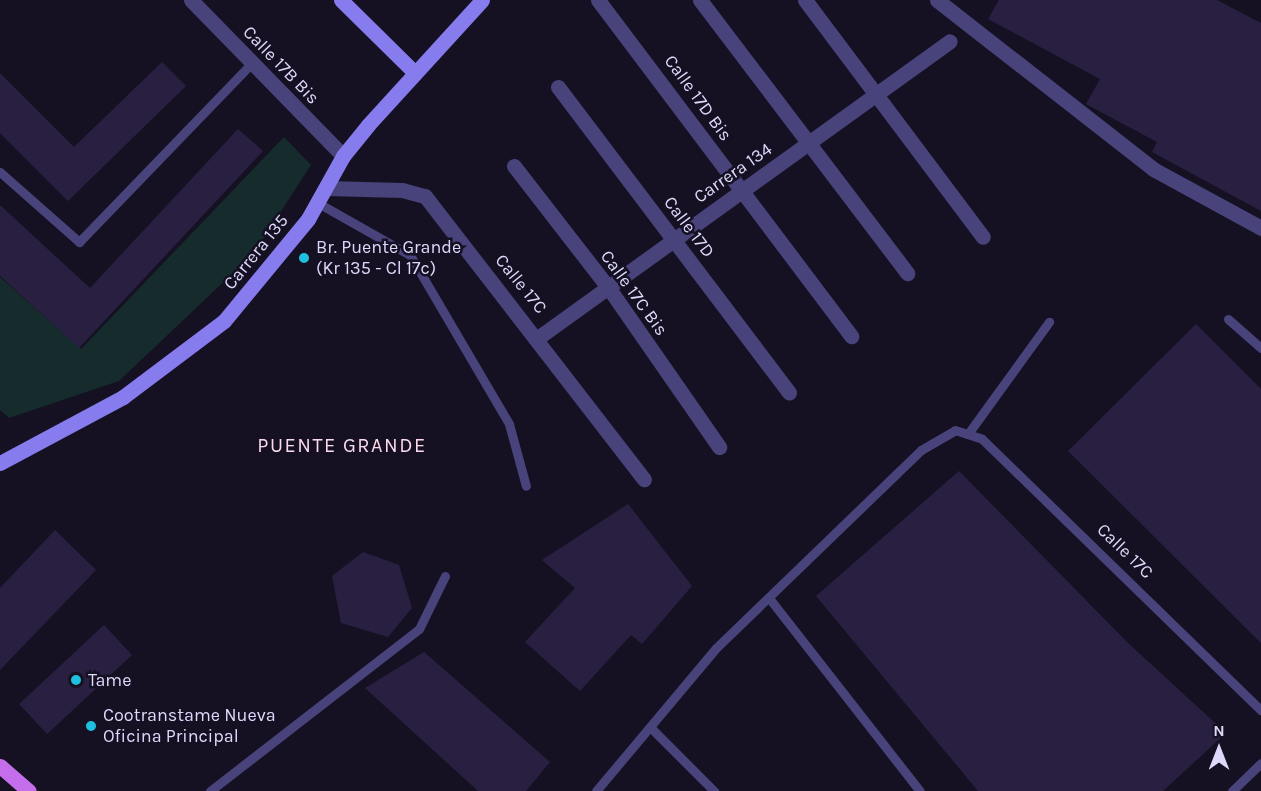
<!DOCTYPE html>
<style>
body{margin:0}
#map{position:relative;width:1261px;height:791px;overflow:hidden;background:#151123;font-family:Karla,sans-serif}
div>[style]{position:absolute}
.green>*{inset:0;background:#152b2c}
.building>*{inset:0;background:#292041;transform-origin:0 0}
.lane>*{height:9px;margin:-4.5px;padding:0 4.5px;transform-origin:4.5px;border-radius:4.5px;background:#48437b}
.street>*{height:15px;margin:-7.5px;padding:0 7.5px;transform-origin:7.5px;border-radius:7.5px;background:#48437b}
.secondary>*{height:15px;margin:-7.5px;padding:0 7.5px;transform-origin:7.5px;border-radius:7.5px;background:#867ced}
.primary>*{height:15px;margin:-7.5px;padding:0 7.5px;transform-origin:7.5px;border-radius:7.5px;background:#c46eeb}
.dots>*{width:16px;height:16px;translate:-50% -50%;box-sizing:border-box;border:3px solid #151123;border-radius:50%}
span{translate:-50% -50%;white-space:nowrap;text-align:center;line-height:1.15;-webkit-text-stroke:5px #151123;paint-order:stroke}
.street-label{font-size:18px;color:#ded8fa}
.poi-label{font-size:18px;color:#ded8fa}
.left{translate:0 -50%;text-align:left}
.neighbourhood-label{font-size:20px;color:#fadaec;letter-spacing:1.5px}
.north{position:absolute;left:1189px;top:719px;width:60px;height:60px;-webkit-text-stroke:4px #151123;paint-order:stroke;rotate:0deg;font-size:16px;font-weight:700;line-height:24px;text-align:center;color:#ded8fa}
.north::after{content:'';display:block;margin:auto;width:21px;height:27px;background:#ded8fa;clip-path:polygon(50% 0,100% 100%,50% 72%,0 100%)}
</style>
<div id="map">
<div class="green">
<i style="clip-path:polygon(284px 137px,311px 165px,254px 253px,119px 381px,9px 418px,0 410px,0 277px,81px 349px)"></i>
</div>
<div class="building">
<i style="clip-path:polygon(999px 0,1217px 0,1261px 23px,1261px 211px,1152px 152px,1157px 142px,1086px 104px,1100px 79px,988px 19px)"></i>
<i style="clip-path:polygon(162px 62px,186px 86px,68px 201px,0 133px,0 73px,74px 147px)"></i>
<i style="clip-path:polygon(238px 129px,263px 151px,79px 348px,0 276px,0 205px,90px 288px)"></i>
<i style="clip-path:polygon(1196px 324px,1261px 389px,1261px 643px,1068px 451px)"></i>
<i style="clip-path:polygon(959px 471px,1128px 643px,1226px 733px,1163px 791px,978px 791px,816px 596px)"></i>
<i style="clip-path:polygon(628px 504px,692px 586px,642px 644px,631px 635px,580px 691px,525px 642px,575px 588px,542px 560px)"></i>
<i style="clip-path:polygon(55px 530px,96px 570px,0 670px,0 588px)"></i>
<i style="clip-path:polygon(363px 552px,399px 565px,412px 608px,388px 637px,341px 623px,332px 576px)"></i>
<i style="left:104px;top:625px;width:41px;height:116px;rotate:47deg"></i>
<i style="clip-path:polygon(424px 652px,550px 762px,526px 791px,478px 791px,365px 688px)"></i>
</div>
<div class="lane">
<i style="left:0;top:172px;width:106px;rotate:41.5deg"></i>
<i style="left:79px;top:242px;width:249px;rotate:-46deg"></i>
<i style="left:318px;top:203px;width:106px;rotate:29.5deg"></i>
<i style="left:410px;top:255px;width:196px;rotate:59.6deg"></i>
<i style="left:509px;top:424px;width:64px;rotate:74.7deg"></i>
<i style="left:1228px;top:319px;width:44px;rotate:41.3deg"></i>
<i style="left:970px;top:431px;width:135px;rotate:-54.1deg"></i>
<i style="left:769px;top:598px;width:245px;rotate:52deg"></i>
<i style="left:650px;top:727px;width:91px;rotate:45deg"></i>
<i style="left:210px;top:791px;width:264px;rotate:-37.8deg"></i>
<i style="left:419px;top:629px;width:59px;rotate:-63.9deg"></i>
<i style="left:596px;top:791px;width:187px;rotate:-50deg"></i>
<i style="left:716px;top:648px;width:285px;rotate:-44deg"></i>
<i style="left:921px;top:450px;width:39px;rotate:-30deg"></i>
<i style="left:955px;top:430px;width:28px;rotate:18deg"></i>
<i style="left:982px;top:439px;width:389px;rotate:44.2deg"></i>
<i style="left:1232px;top:791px;width:40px;rotate:-44deg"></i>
</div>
<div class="street">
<i style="left:191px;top:0;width:218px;rotate:45.7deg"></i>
<i style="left:598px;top:0;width:421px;rotate:53deg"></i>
<i style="left:700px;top:0;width:343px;rotate:52.8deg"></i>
<i style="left:805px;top:0;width:296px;rotate:53.1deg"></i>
<i style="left:937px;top:0;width:274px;rotate:38deg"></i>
<i style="left:1153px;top:169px;width:123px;rotate:28.6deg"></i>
<i style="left:558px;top:87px;width:383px;rotate:52.9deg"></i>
<i style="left:514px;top:166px;width:153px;rotate:52.2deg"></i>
<i style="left:608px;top:287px;width:195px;rotate:55.2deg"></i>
<i style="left:326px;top:188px;width:76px;rotate:1.5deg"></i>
<i style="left:402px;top:190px;width:24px;rotate:15deg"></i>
<i style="left:425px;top:196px;width:358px;rotate:52.3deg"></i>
<i style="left:539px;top:337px;width:506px;rotate:-35.76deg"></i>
</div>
<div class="secondary">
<i style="left:341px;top:0;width:104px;rotate:44.6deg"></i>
<i style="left:0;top:463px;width:140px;rotate:-28.2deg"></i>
<i style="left:123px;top:397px;width:126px;rotate:-37deg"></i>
<i style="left:224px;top:321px;width:132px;rotate:-50.5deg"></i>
<i style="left:308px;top:219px;width:72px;rotate:-60.9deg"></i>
<i style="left:343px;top:156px;width:40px;rotate:-51deg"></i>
<i style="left:368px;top:125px;width:169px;rotate:-47.6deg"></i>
</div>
<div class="primary">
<i style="left:0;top:766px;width:38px;rotate:41deg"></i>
</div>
<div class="dots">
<i style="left:304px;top:258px;background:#1fc0df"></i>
<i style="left:76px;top:680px;background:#1fc0df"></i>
<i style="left:91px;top:726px;background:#1fc0df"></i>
</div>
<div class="street-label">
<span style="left:281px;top:65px;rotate:46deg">Calle 17B Bis</span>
<span style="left:698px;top:98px;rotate:54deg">Calle 17D Bis</span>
<span style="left:733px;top:173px;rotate:-35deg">Carrera 134</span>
<span style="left:689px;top:227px;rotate:53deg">Calle 17D</span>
<span style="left:256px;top:252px;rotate:-51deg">Carrera 135</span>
<span style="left:521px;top:284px;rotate:51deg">Calle 17C</span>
<span style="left:634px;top:293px;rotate:54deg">Calle 17C Bis</span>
<span style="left:1125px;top:551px;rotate:44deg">Calle 17C</span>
</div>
<div class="poi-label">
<span class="left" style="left:316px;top:258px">Br. Puente Grande<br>(Kr 135 - Cl 17c)</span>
<span class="left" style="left:88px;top:680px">Tame</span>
<span class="left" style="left:103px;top:726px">Cootranstame Nueva<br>Oficina Principal</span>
</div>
<div class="neighbourhood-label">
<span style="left:342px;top:445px">PUENTE GRANDE</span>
</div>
<div class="north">N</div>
</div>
